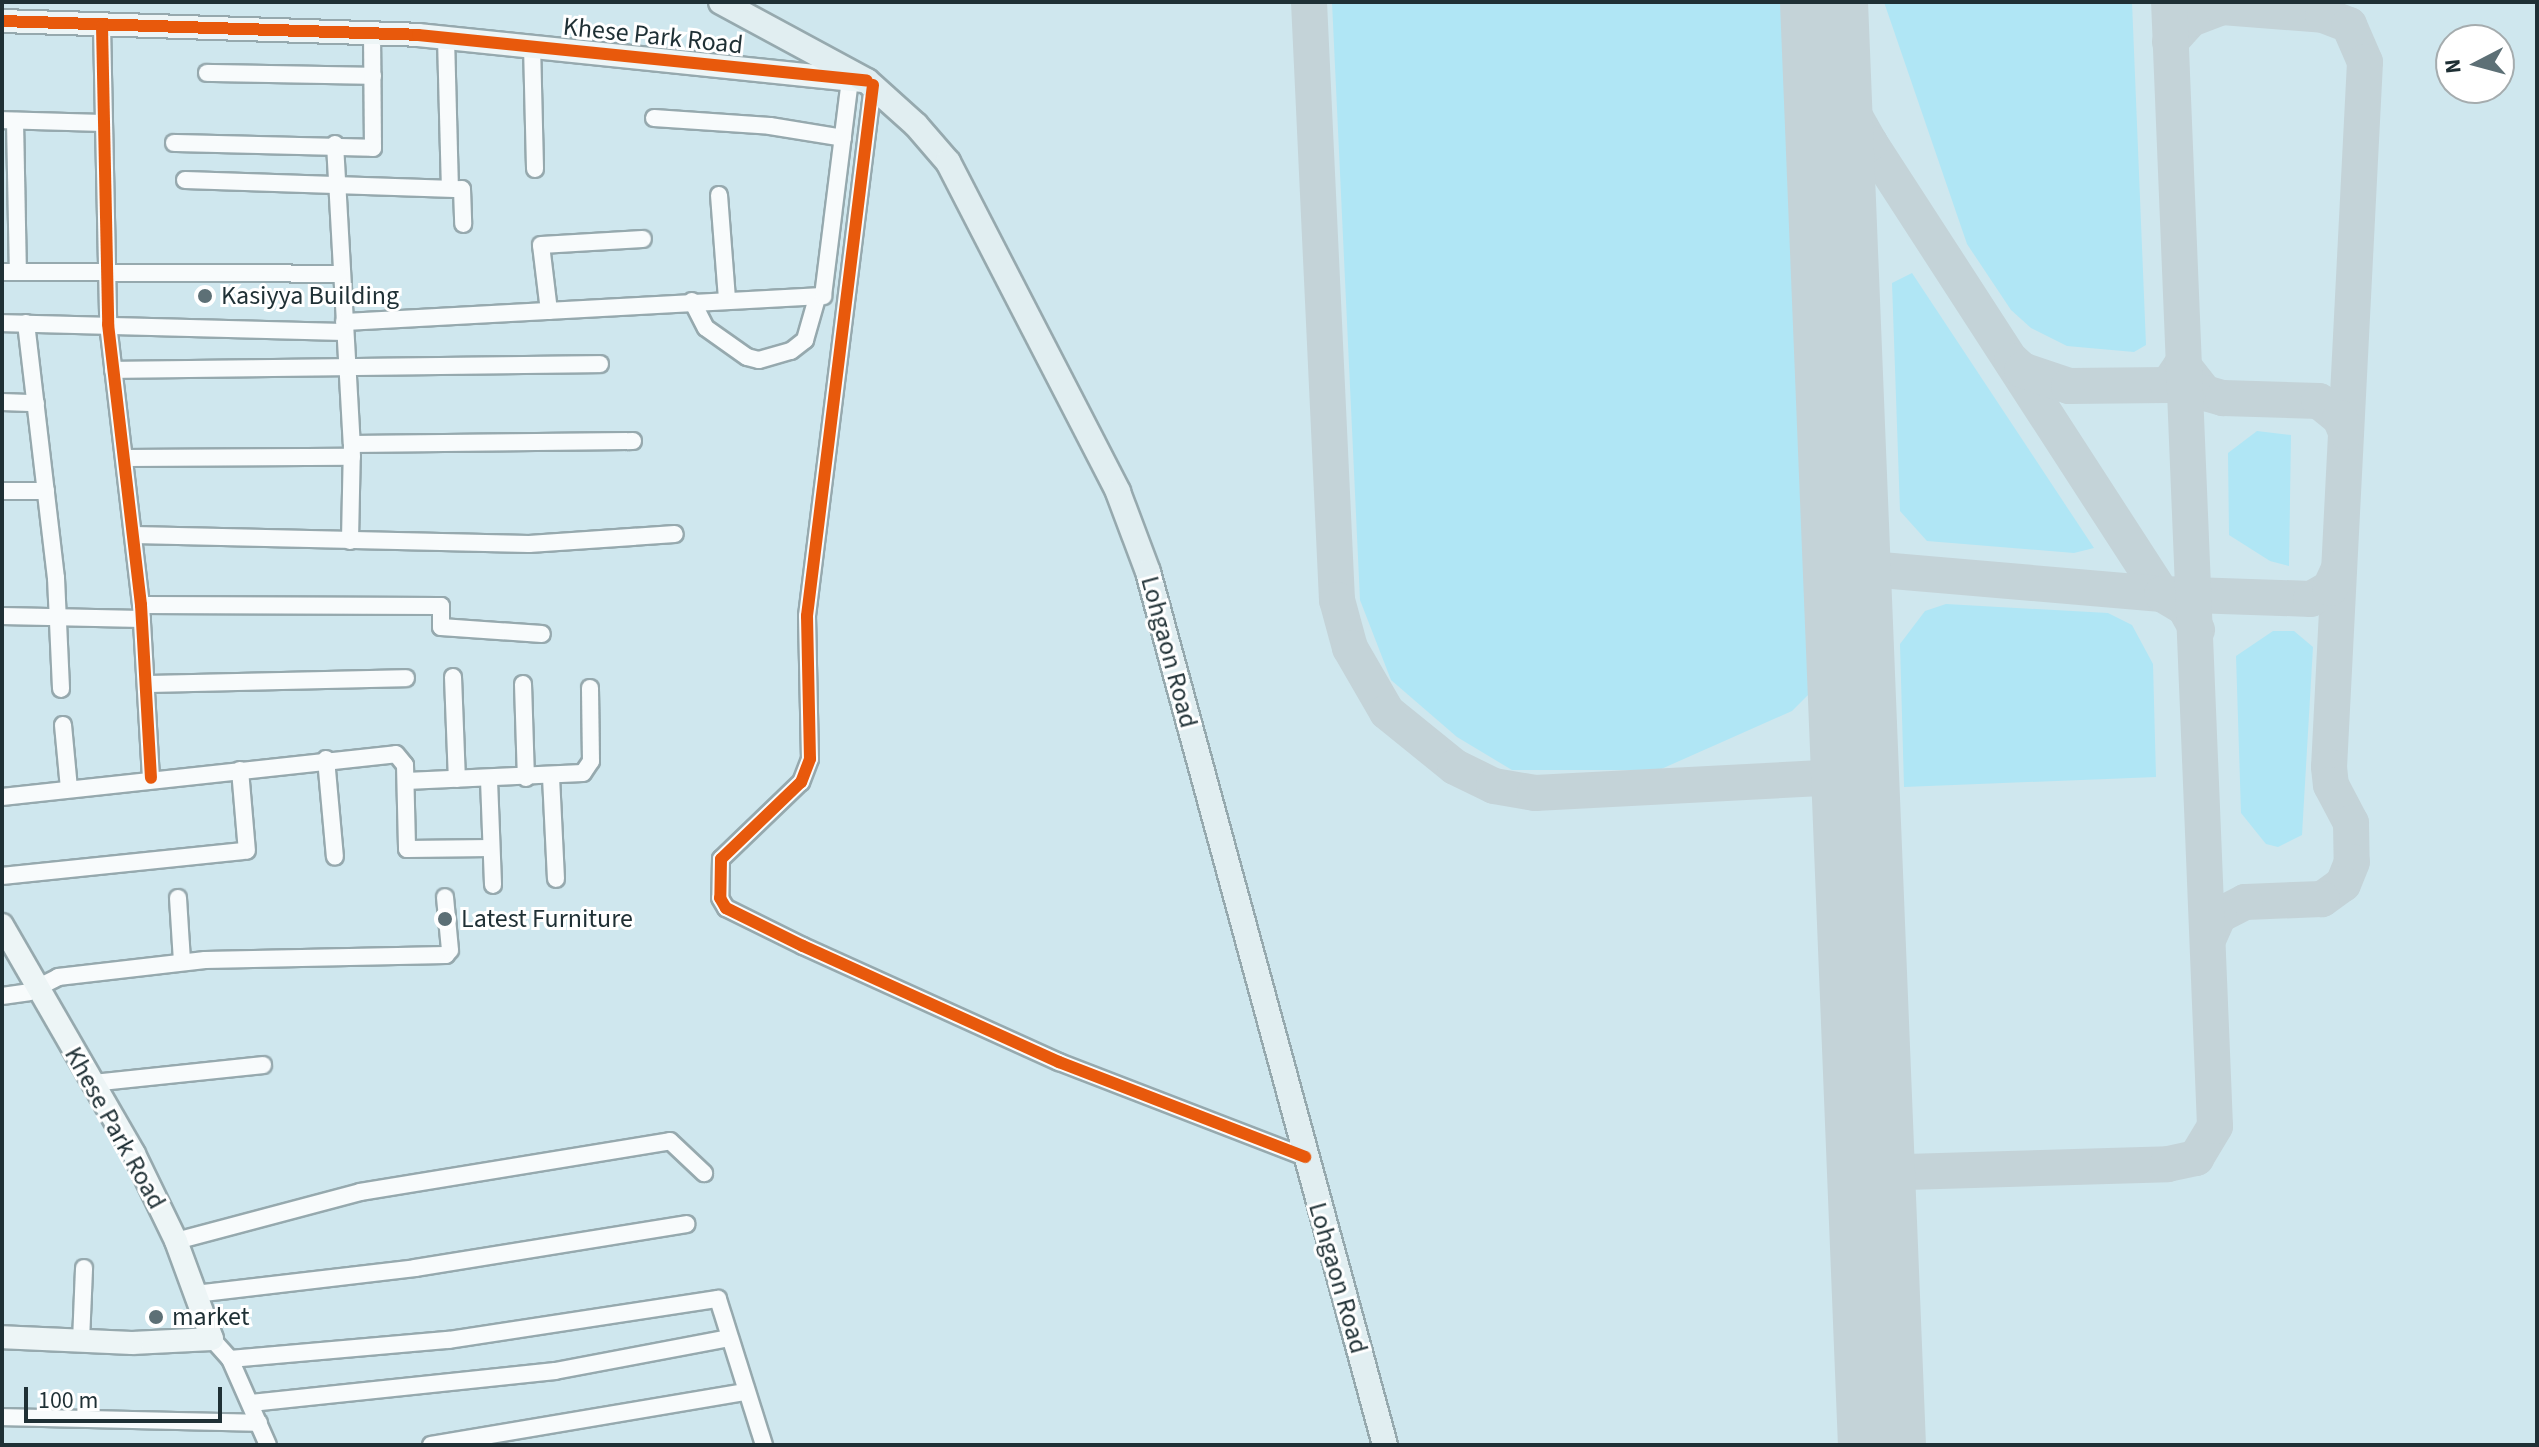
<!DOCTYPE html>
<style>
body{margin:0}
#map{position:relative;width:2539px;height:1447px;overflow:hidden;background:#cfe7ee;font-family:"Source Sans 3",sans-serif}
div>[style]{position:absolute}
.green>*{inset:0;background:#b0e6f5}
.taxiway>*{height:36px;margin:-18px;padding:0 18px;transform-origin:18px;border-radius:18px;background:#c4d3d8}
.runway>*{height:88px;margin:-44px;padding:0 44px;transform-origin:44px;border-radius:44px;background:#c4d3d8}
.roads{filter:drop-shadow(2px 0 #96a9ae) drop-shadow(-2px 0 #96a9ae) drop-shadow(0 2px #96a9ae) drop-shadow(0 -2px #96a9ae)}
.street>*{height:16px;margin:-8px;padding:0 8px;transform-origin:8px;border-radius:8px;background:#f8fbfc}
.secondary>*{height:22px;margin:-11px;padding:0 11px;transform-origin:11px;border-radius:11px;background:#edf5f6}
.primary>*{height:24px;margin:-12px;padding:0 12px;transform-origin:12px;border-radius:12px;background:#e1eef1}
.cycleway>*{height:12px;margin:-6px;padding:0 6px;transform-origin:6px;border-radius:6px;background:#e8590c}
.dots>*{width:22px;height:22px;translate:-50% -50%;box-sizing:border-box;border:4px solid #fff;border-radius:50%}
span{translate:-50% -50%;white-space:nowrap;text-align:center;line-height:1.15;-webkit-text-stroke:6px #fff;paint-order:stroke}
.street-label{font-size:26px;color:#1f3035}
.poi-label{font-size:26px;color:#1f3035}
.left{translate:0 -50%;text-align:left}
.frame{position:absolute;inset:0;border:4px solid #1f3035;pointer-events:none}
.north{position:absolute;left:2435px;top:24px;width:80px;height:80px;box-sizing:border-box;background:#fff;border:2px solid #a5acae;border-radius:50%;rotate:264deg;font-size:22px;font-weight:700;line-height:32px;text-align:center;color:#1f3035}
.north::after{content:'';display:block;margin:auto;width:28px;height:36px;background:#5d7076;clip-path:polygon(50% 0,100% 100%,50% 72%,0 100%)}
.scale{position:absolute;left:24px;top:1387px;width:198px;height:36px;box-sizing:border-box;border:4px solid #1f3035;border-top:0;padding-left:10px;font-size:24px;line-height:28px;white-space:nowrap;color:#1f3035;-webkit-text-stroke:6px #fff;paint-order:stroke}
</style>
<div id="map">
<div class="green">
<i style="clip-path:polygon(1332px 2px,1787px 2px,1816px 687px,1792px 711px,1659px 770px,1512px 770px,1457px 737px,1391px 680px,1360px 600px)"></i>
<i style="clip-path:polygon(1884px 2px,2132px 2px,2146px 345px,2134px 352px,2067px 346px,2031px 328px,2011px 310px,1967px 244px)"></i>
<i style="clip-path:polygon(1912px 273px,2094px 548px,2074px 553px,1927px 541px,1900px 511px,1892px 283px)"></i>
<i style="clip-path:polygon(2257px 431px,2291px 435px,2289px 566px,2270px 561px,2229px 535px,2228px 453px)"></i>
<i style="clip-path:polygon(1946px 604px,2108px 613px,2132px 625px,2153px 664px,2156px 777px,1904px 787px,1900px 644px,1925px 611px)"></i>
<i style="clip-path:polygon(2273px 631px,2294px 631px,2313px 647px,2302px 835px,2278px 847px,2266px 844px,2241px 813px,2236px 656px)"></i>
</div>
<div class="taxiway">
<i style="left:1309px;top:2px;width:599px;rotate:87.32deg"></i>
<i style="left:1337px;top:600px;width:50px;rotate:74.8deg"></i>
<i style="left:1350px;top:648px;width:74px;rotate:60deg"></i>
<i style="left:1387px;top:712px;width:87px;rotate:39deg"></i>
<i style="left:1455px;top:767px;width:43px;rotate:26deg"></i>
<i style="left:1494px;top:786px;width:42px;rotate:9.7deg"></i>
<i style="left:1535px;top:793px;width:320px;rotate:-3deg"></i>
<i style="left:2170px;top:42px;width:31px;rotate:-48deg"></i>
<i style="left:2191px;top:19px;width:33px;rotate:-21deg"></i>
<i style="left:2222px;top:7px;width:101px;rotate:4.5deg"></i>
<i style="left:2323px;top:15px;width:28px;rotate:21deg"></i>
<i style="left:2349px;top:25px;width:40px;rotate:66.6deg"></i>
<i style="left:2365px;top:62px;width:706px;rotate:92.92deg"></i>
<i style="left:2329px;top:767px;width:18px;rotate:84deg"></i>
<i style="left:2331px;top:785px;width:43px;rotate:62.2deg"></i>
<i style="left:2351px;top:823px;width:39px;rotate:89deg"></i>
<i style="left:2352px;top:862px;width:24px;rotate:112deg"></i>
<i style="left:2343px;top:884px;width:26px;rotate:144deg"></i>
<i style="left:2322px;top:899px;width:77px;rotate:177.8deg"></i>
<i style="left:2245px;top:902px;width:29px;rotate:153deg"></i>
<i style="left:2219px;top:915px;width:24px;rotate:114deg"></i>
<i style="left:1826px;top:65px;width:90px;rotate:60.6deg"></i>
<i style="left:1870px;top:143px;width:537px;rotate:57.08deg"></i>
<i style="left:2162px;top:594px;width:27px;rotate:31deg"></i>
<i style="left:2185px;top:608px;width:25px;rotate:61deg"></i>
<i style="left:1831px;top:179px;width:24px;rotate:-60deg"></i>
<i style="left:1843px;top:158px;width:31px;rotate:-29deg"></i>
<i style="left:2012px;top:361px;width:13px;rotate:42deg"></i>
<i style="left:2022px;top:370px;width:50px;rotate:18.8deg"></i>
<i style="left:2069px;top:386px;width:99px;rotate:-0.6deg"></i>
<i style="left:2168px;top:385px;width:25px;rotate:-56deg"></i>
<i style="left:2182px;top:364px;width:37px;rotate:52deg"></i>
<i style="left:2205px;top:393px;width:19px;rotate:16deg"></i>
<i style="left:2223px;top:398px;width:96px;rotate:1.8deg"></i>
<i style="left:2319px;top:401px;width:27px;rotate:39deg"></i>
<i style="left:2340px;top:418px;width:15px;rotate:67deg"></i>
<i style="left:1846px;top:567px;width:317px;rotate:4.9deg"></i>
<i style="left:2162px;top:594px;width:149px;rotate:1.9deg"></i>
<i style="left:2311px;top:599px;width:22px;rotate:-30deg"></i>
<i style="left:2330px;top:588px;width:21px;rotate:-65deg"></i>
<i style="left:1871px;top:1173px;width:297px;rotate:-1.7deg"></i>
<i style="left:2168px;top:1164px;width:29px;rotate:-12deg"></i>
<i style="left:2196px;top:1158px;width:37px;rotate:-59deg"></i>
<i style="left:2215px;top:1126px;width:1125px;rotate:-92.34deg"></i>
</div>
<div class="runway">
<i style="left:1824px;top:2px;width:1444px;rotate:87.7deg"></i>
</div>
<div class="roads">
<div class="street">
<i style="left:102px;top:26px;width:298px;rotate:88.8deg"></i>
<i style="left:108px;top:324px;width:283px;rotate:83.3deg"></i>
<i style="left:141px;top:605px;width:173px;rotate:86.7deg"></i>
<i style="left:446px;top:38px;width:150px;rotate:88.5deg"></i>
<i style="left:532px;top:45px;width:124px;rotate:88.6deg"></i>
<i style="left:207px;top:73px;width:166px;rotate:1deg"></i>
<i style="left:873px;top:85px;width:535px;rotate:97.09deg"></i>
<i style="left:807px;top:616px;width:143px;rotate:88.8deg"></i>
<i style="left:810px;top:759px;width:25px;rotate:111deg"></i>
<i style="left:801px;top:782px;width:111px;rotate:136.1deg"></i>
<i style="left:721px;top:859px;width:39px;rotate:91deg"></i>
<i style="left:720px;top:898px;width:12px;rotate:59deg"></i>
<i style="left:726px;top:908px;width:86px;rotate:26.3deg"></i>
<i style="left:803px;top:946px;width:281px;rotate:24.4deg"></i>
<i style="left:1059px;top:1062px;width:264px;rotate:21.1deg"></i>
<i style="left:654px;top:118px;width:116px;rotate:3.9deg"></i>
<i style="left:770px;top:126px;width:74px;rotate:9.3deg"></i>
<i style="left:2px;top:120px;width:102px;rotate:1.7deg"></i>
<i style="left:15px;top:121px;width:151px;rotate:88.9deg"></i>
<i style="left:174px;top:143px;width:199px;rotate:1.4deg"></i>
<i style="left:373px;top:148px;width:115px;rotate:-90.5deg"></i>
<i style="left:335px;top:144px;width:300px;rotate:86.8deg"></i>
<i style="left:352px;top:444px;width:97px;rotate:91.2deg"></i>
<i style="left:185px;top:180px;width:277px;rotate:1.9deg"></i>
<i style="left:462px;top:189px;width:35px;rotate:88deg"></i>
<i style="left:719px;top:195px;width:104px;rotate:85.6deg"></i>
<i style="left:2px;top:272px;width:338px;rotate:0.3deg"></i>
<i style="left:692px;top:301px;width:30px;rotate:63deg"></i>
<i style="left:706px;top:328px;width:50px;rotate:35.3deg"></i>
<i style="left:747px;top:357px;width:12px;rotate:14deg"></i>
<i style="left:759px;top:360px;width:33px;rotate:-16deg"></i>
<i style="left:791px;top:351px;width:18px;rotate:-38deg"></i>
<i style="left:805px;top:340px;width:44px;rotate:-74.1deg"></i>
<i style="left:549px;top:311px;width:66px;rotate:-96.9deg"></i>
<i style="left:541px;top:245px;width:102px;rotate:-3.4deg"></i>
<i style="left:344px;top:322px;width:480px;rotate:-3.1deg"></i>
<i style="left:823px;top:296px;width:218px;rotate:-82.9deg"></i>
<i style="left:2px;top:323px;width:343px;rotate:1.5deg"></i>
<i style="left:26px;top:323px;width:257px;rotate:83.3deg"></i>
<i style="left:56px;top:578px;width:111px;rotate:87.4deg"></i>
<i style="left:113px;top:370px;width:487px;rotate:-0.7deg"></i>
<i style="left:2px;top:402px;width:34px;rotate:2deg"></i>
<i style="left:352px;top:444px;width:281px;rotate:-0.6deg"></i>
<i style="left:125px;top:458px;width:227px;rotate:-0.3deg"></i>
<i style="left:2px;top:491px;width:44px"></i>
<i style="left:134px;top:535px;width:395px;rotate:1.3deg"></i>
<i style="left:529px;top:544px;width:146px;rotate:-3.9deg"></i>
<i style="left:141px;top:605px;width:300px;rotate:0.2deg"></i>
<i style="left:441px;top:606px;width:21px;rotate:90deg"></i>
<i style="left:441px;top:627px;width:101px;rotate:4deg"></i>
<i style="left:2px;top:616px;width:140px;rotate:1.2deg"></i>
<i style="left:453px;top:677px;width:102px;rotate:87.8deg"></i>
<i style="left:146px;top:684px;width:260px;rotate:-1.3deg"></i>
<i style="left:523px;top:684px;width:94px;rotate:88.2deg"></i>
<i style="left:63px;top:725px;width:63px;rotate:84.6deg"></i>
<i style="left:326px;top:759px;width:98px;rotate:84.8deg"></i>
<i style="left:240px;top:770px;width:81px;rotate:85.1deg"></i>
<i style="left:551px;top:777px;width:102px;rotate:87.2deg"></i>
<i style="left:489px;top:780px;width:105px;rotate:87.8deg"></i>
<i style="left:406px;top:781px;width:177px;rotate:-2.6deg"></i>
<i style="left:583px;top:773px;width:14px;rotate:-56deg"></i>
<i style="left:591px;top:761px;width:73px;rotate:-90.8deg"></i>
<i style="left:2px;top:797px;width:396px;rotate:-6.2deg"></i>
<i style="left:396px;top:754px;width:14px;rotate:51deg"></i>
<i style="left:405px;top:765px;width:84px;rotate:88.6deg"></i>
<i style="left:407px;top:849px;width:84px;rotate:-0.7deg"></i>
<i style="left:2px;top:876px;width:242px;rotate:-5.9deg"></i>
<i style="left:178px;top:898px;width:64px;rotate:86.4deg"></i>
<i style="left:2px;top:996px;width:27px;rotate:-8deg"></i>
<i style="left:29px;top:992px;width:33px;rotate:-27deg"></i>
<i style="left:58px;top:977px;width:148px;rotate:-6.6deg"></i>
<i style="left:205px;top:960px;width:241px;rotate:-1.2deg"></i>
<i style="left:446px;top:955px;width:6px;rotate:-51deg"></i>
<i style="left:450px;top:950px;width:53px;rotate:-95.4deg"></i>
<i style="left:92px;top:1083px;width:172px;rotate:-6deg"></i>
<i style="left:176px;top:1241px;width:190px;rotate:-14.9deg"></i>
<i style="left:360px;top:1192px;width:314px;rotate:-9.3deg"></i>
<i style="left:670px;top:1141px;width:47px;rotate:43.3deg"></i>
<i style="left:195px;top:1294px;width:222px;rotate:-6.7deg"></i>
<i style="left:415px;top:1268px;width:275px;rotate:-9.2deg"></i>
<i style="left:212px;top:1339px;width:27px;rotate:48deg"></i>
<i style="left:230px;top:1359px;width:94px;rotate:66.2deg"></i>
<i style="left:81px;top:1341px;width:73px;rotate:-87.6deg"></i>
<i style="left:230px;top:1359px;width:220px;rotate:-5deg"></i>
<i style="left:449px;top:1340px;width:272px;rotate:-8.7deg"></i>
<i style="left:718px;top:1299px;width:153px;rotate:72.5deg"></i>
<i style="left:251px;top:1403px;width:306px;rotate:-6deg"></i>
<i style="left:555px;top:1371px;width:178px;rotate:-10.7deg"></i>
<i style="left:2px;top:1417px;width:257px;rotate:1.3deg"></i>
<i style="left:431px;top:1445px;width:319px;rotate:-9.6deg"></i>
</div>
<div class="secondary">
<i style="left:2px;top:21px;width:416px;rotate:1.9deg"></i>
<i style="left:418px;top:35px;width:450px;rotate:5.9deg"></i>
<i style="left:2px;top:925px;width:264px;rotate:60deg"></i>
<i style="left:134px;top:1154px;width:97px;rotate:64.2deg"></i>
<i style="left:176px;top:1241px;width:104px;rotate:69.8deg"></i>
<i style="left:212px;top:1339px;width:80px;rotate:177.1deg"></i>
<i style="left:132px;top:1343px;width:130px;rotate:-177.4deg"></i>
</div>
<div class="primary">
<i style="left:721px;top:2px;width:166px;rotate:28.4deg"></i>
<i style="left:867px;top:81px;width:66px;rotate:41.9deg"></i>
<i style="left:916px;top:125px;width:49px;rotate:49.1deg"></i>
<i style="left:948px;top:162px;width:371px;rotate:62.7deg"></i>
<i style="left:1118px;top:492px;width:85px;rotate:69.4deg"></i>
<i style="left:1148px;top:572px;width:905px;rotate:74.81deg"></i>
</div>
</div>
<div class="cycleway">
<i style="left:2px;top:21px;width:416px;rotate:1.9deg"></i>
<i style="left:418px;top:35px;width:451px;rotate:5.8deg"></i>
<i style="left:102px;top:26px;width:298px;rotate:88.8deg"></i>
<i style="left:108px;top:324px;width:283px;rotate:83.3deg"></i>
<i style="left:141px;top:605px;width:173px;rotate:86.7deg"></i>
<i style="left:873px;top:85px;width:535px;rotate:97.09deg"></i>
<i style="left:807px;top:616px;width:143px;rotate:88.8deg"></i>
<i style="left:810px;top:759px;width:25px;rotate:111deg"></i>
<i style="left:801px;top:782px;width:111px;rotate:136.1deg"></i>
<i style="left:721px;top:859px;width:39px;rotate:91deg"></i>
<i style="left:720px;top:898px;width:12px;rotate:59deg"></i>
<i style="left:726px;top:908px;width:86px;rotate:26.3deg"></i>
<i style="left:803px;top:946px;width:281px;rotate:24.4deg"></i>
<i style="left:1059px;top:1062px;width:264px;rotate:21.1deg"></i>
</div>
<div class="dots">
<i style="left:205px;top:296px;background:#5d7076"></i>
<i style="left:445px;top:919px;background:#5d7076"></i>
<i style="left:156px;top:1317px;background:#5d7076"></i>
</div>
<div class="street-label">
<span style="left:653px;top:36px;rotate:6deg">Khese Park Road</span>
<span style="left:1169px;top:652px;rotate:75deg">Lohgaon Road</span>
<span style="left:115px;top:1128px;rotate:61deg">Khese Park Road</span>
<span style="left:1338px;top:1278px;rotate:74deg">Lohgaon Road</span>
</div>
<div class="poi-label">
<span class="left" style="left:221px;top:296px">Kasiyya Building</span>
<span class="left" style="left:461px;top:919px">Latest Furniture</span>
<span class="left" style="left:172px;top:1317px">market</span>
</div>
<div class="frame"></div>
<div class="north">N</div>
<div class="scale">100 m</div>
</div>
